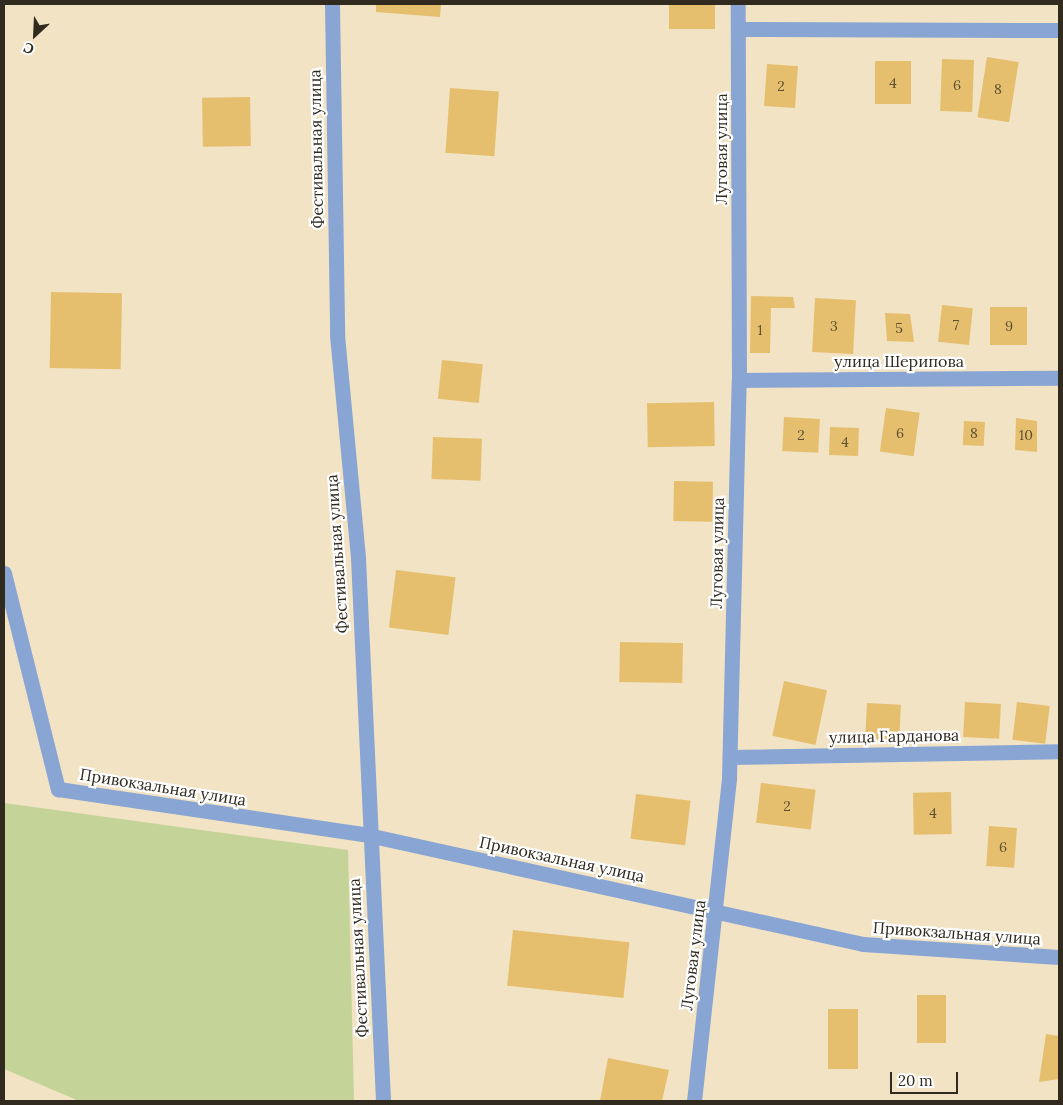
<!DOCTYPE html>
<meta charset="utf-8">
<style>
body{margin:0}
#map{position:relative;width:1063px;height:1105px;overflow:hidden;background:#f1e3c4;font-family:Lora,serif}
div>[style]{position:absolute}
.green>*{inset:0;background:#c4d398}
.building>*{inset:0;background:#e5bf6e;transform-origin:0 0}
.minor>*{height:15px;margin:-7.5px;padding:0 7.5px;transform-origin:7.5px;border-radius:7.5px;background:#89a5d4}
span{translate:-50% -50%;white-space:nowrap;text-align:center;line-height:1.15;-webkit-text-stroke:4.5px #fff;paint-order:stroke}
.number-label{font-size:14px;color:#5d4f33}
.number-label span{-webkit-text-stroke-width:0}
.street-label{font-size:16px;color:#302a1f}
.frame{position:absolute;inset:0;border:5px solid #302a1f;pointer-events:none}
.north{position:absolute;left:10px;top:10px;width:50px;height:50px;-webkit-text-stroke:4px #fff;paint-order:stroke;rotate:205deg;font-size:14px;font-weight:700;line-height:20px;text-align:center;color:#302a1f}
.north::after{content:'';display:block;margin:auto;width:18px;height:22px;background:#302a1f;clip-path:polygon(50% 0,100% 100%,50% 72%,0 100%)}
.scale{position:absolute;left:890px;top:1072px;width:68px;height:22px;box-sizing:border-box;border:2px solid #302a1f;border-top:0;padding-left:6px;font-size:15px;line-height:18px;white-space:nowrap;color:#302a1f;-webkit-text-stroke:4px #fff;paint-order:stroke}
</style>
<div id="map">
<div class="green">
<i style="clip-path:polygon(4px 803px,348px 850px,354px 1101px,79px 1101px,4px 1069px)"></i>
</div>
<div class="building">
<i style="clip-path:polygon(376px 4px,441px 4px,440px 17px,376px 12px)"></i>
<i style="left:669px;top:4px;width:46px;height:25px"></i>
<i style="left:987px;top:57px;width:32px;height:61px;rotate:9deg"></i>
<i style="left:942px;top:59px;width:32px;height:52px;rotate:2deg"></i>
<i style="left:875px;top:61px;width:36px;height:43px"></i>
<i style="left:767px;top:64px;width:31px;height:42px;rotate:4deg"></i>
<i style="left:450px;top:88px;width:49px;height:65px;rotate:4deg"></i>
<i style="left:250px;top:97px;width:49px;height:48px;rotate:89deg"></i>
<i style="left:51px;top:292px;width:71px;height:76px;rotate:1deg"></i>
<i style="clip-path:polygon(751px 296px,793px 297px,795px 308px,771px 308px,770px 353px,750px 353px)"></i>
<i style="left:815px;top:298px;width:41px;height:54px;rotate:3deg"></i>
<i style="left:942px;top:305px;width:31px;height:37px;rotate:6deg"></i>
<i style="left:990px;top:307px;width:37px;height:38px"></i>
<i style="clip-path:polygon(885px 313px,910px 314px,914px 342px,887px 341px)"></i>
<i style="left:442px;top:360px;width:41px;height:39px;rotate:6deg"></i>
<i style="left:714px;top:402px;width:44px;height:67px;rotate:89deg"></i>
<i style="left:886px;top:408px;width:34px;height:44px;rotate:8deg"></i>
<i style="left:784px;top:417px;width:36px;height:34px;rotate:3deg"></i>
<i style="clip-path:polygon(1016px 418px,1037px 421px,1037px 452px,1015px 450px)"></i>
<i style="left:964px;top:421px;width:21px;height:24px;rotate:3deg"></i>
<i style="left:830px;top:427px;width:29px;height:28px;rotate:2deg"></i>
<i style="left:433px;top:437px;width:49px;height:42px;rotate:2deg"></i>
<i style="left:674px;top:481px;width:39px;height:40px;rotate:1deg"></i>
<i style="left:396px;top:570px;width:60px;height:58px;rotate:7deg"></i>
<i style="left:620px;top:642px;width:63px;height:40px;rotate:1deg"></i>
<i style="left:784px;top:681px;width:44px;height:56px;rotate:12deg"></i>
<i style="left:965px;top:702px;width:36px;height:35px;rotate:3deg"></i>
<i style="left:1017px;top:702px;width:33px;height:38px;rotate:7deg"></i>
<i style="left:867px;top:703px;width:34px;height:37px;rotate:3deg"></i>
<i style="left:761px;top:783px;width:55px;height:40px;rotate:7deg"></i>
<i style="left:951px;top:792px;width:42px;height:38px;rotate:89deg"></i>
<i style="left:636px;top:794px;width:55px;height:45px;rotate:7deg"></i>
<i style="left:989px;top:826px;width:28px;height:40px;rotate:4deg"></i>
<i style="left:513px;top:930px;width:117px;height:56px;rotate:6deg"></i>
<i style="left:917px;top:995px;width:29px;height:48px"></i>
<i style="left:828px;top:1009px;width:30px;height:60px"></i>
<i style="clip-path:polygon(1046px 1034px,1059px 1036px,1059px 1079px,1039px 1082px)"></i>
<i style="clip-path:polygon(608px 1058px,669px 1070px,662px 1101px,600px 1101px)"></i>
</div>
<div class="minor">
<i style="left:332px;top:4px;width:331px;rotate:89.1deg"></i>
<i style="left:337px;top:335px;width:224px;rotate:84.6deg"></i>
<i style="left:358px;top:558px;width:544px;rotate:87.36deg"></i>
<i style="left:738px;top:29px;width:321px;rotate:0.2deg"></i>
<i style="left:739px;top:380px;width:320px;rotate:-0.4deg"></i>
<i style="left:4px;top:573px;width:223px;rotate:76deg"></i>
<i style="left:58px;top:789px;width:313px;rotate:8.4deg"></i>
<i style="left:368px;top:835px;width:507px;rotate:12.42deg"></i>
<i style="left:863px;top:944px;width:196px;rotate:3.8deg"></i>
<i style="left:730px;top:757px;width:329px;rotate:-1deg"></i>
<i style="left:694px;top:1101px;width:325px;rotate:-83.8deg"></i>
<i style="left:729px;top:778px;width:398px;rotate:-88.6deg"></i>
<i style="left:739px;top:380px;width:376px;rotate:-90.2deg"></i>
</div>
<div class="number-label">
<span style="left:893px;top:83px">4</span>
<span style="left:957px;top:85px">6</span>
<span style="left:781px;top:86px">2</span>
<span style="left:998px;top:89px">8</span>
<span style="left:956px;top:325px">7</span>
<span style="left:834px;top:326px">3</span>
<span style="left:1009px;top:326px">9</span>
<span style="left:899px;top:328px">5</span>
<span style="left:760px;top:330px">1</span>
<span style="left:900px;top:433px">6</span>
<span style="left:974px;top:433px">8</span>
<span style="left:801px;top:435px">2</span>
<span style="left:1026px;top:435px">10</span>
<span style="left:845px;top:442px">4</span>
<span style="left:787px;top:806px">2</span>
<span style="left:933px;top:813px">4</span>
<span style="left:1003px;top:847px">6</span>
</div>
<div class="street-label">
<span style="left:316px;top:149px;rotate:-91deg">Фестивальная улица</span>
<span style="left:721px;top:149px;rotate:-90deg">Луговая улица</span>
<span style="left:899px;top:361px">улица Шерипова</span>
<span style="left:717px;top:553px;rotate:-89deg">Луговая улица</span>
<span style="left:337px;top:554px;rotate:-94deg">Фестивальная улица</span>
<span style="left:894px;top:736px;rotate:-1deg">улица Гарданова</span>
<span style="left:163px;top:787px;rotate:9deg">Привокзальная улица</span>
<span style="left:562px;top:859px;rotate:12deg">Привокзальная улица</span>
<span style="left:957px;top:933px;rotate:4deg">Привокзальная улица</span>
<span style="left:693px;top:955px;rotate:-83deg">Луговая улица</span>
<span style="left:358px;top:958px;rotate:-93deg">Фестивальная улица</span>
</div>
<div class="frame"></div>
<div class="north">С</div>
<div class="scale">20 m</div>
</div>
